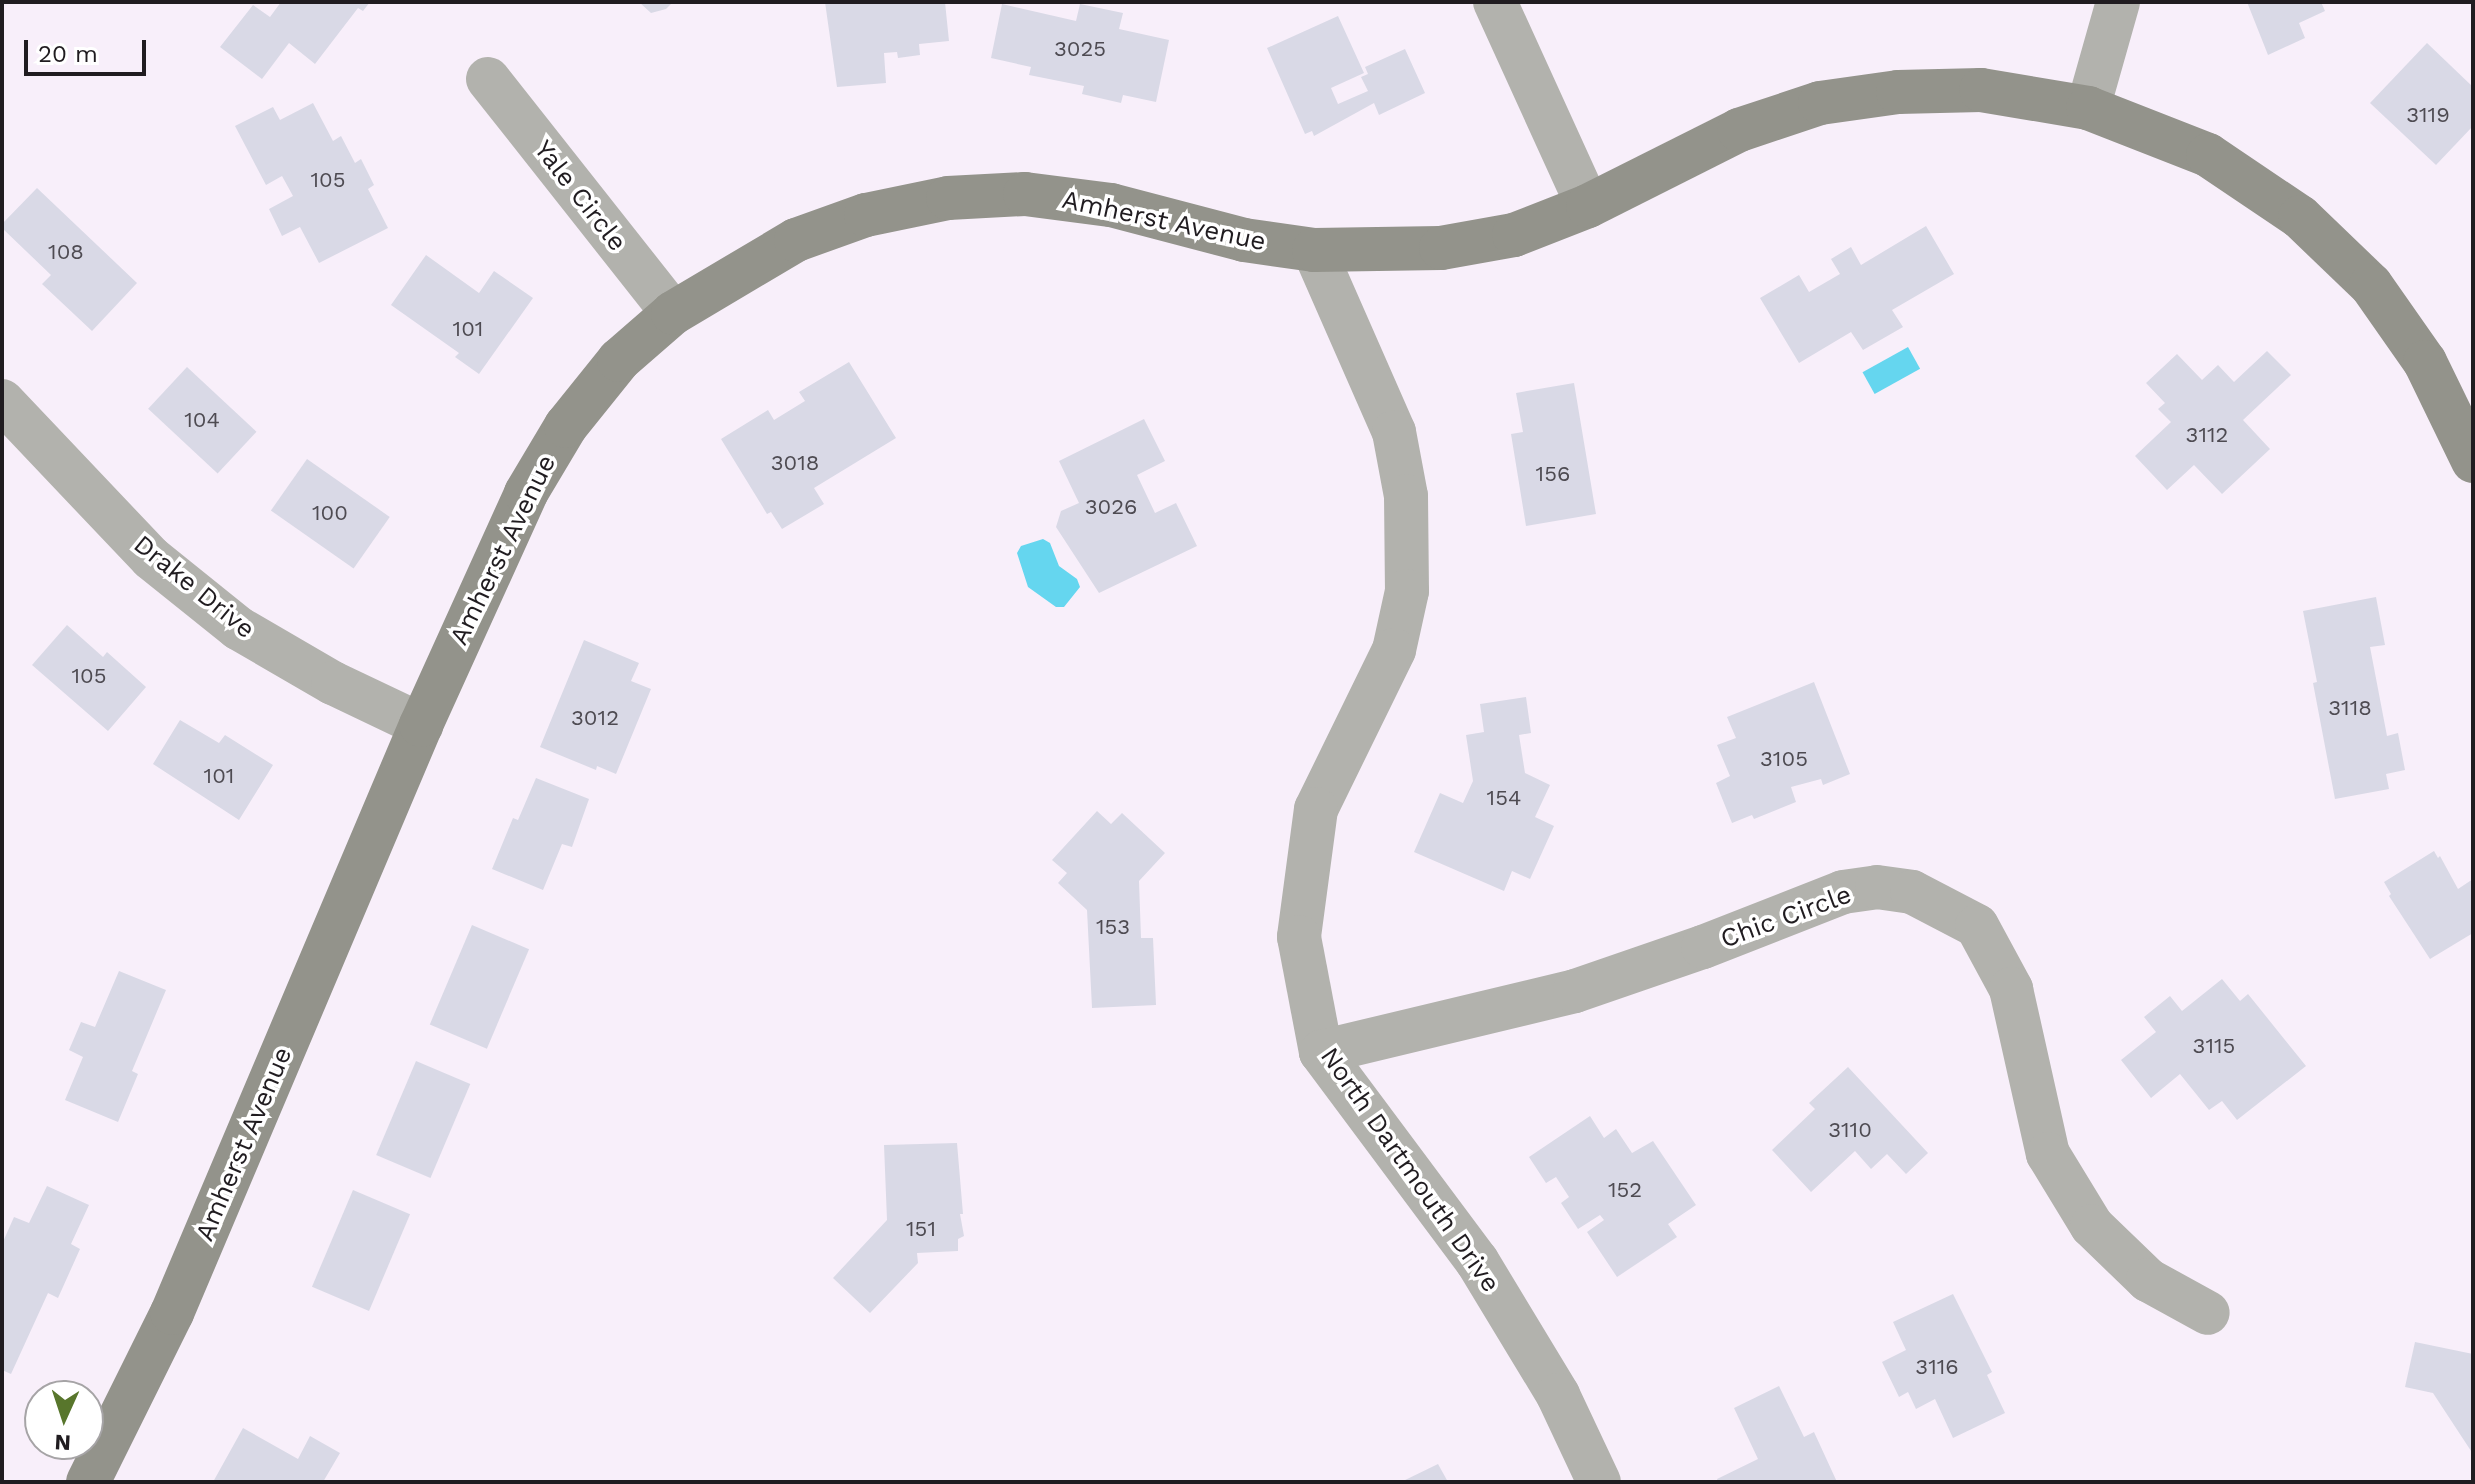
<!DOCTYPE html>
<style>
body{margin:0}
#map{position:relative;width:2475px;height:1484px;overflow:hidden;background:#f8effa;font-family:"Work Sans",sans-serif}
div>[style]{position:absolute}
.water>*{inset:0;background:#65d6ef;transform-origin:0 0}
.building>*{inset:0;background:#d9d9e6;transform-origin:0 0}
.street>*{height:44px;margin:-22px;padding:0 22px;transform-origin:22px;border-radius:22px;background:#b2b2ad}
.secondary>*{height:44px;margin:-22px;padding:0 22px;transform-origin:22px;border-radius:22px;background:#93938b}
span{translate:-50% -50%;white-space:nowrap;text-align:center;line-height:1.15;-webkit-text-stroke:7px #fff;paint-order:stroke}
.number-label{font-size:22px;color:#4e4b52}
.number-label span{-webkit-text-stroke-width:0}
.street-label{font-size:26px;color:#201c20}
.frame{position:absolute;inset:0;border:4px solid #201c20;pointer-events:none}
.north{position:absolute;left:24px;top:1380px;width:80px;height:80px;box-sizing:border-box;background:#fff;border:2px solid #a6a4a6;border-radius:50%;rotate:183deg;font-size:22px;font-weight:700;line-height:32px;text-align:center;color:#201c20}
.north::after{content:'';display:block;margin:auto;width:28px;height:36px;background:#58762c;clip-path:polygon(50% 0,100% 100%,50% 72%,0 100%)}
.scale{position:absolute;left:24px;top:40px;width:122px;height:36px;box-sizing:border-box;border:4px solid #201c20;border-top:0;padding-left:10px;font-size:24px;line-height:28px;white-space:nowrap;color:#201c20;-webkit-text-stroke:6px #fff;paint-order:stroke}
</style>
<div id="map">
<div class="water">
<i style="left:1908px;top:347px;width:25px;height:52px;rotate:61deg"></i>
<i style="clip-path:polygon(1043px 539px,1050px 543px,1059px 566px,1077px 579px,1080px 587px,1064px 607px,1056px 607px,1028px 587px,1017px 553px,1021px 546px)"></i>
</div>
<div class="building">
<i style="clip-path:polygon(281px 2px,370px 2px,363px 11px,358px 8px,315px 64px,289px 43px,262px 79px,220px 47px,253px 5px,270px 17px)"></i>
<i style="clip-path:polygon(639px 2px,673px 2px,666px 9px,651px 13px)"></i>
<i style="clip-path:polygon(825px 2px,945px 2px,949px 41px,919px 44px,920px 55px,898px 58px,897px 52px,884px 53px,886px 83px,837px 87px)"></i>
<i style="clip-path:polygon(2247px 2px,2321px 2px,2325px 11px,2299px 23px,2305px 38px,2268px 55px)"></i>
<i style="clip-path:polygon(1002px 4px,1076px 21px,1080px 4px,1123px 13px,1119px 29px,1169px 40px,1156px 102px,1123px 95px,1121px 103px,1082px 94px,1084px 86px,1029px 75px,1031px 67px,991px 58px)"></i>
<i style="clip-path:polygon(1338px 16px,1364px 73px,1331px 88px,1338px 104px,1368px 91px,1361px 77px,1368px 74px,1365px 67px,1405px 49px,1425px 93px,1379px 115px,1374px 103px,1314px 136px,1312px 131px,1305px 134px,1267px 48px)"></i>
<i style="clip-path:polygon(2427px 43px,2473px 87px,2473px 126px,2436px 165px,2370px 103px)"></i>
<i style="clip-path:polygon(313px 103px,333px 141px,341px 136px,355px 163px,361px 159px,374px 185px,368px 189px,388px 228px,319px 263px,300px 227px,282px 236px,269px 209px,293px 196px,282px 176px,266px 185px,235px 126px,273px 107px,280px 120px)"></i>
<i style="clip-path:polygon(37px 188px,137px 283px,92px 331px,42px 284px,51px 275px,2px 228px,2px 224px)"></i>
<i style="clip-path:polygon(1926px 226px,1954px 274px,1892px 310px,1903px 327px,1863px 350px,1851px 332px,1799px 363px,1760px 298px,1799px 275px,1809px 292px,1840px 274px,1831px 259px,1851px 247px,1861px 265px)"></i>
<i style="clip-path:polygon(426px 255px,479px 293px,494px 271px,533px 298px,479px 374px,455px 357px,459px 353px,391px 305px)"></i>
<i style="clip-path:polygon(2267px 351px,2291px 375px,2243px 420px,2270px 449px,2222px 494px,2194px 465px,2167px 490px,2135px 456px,2171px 422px,2158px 409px,2165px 403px,2146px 383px,2177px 354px,2202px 380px,2218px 365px,2234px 382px)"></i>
<i style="clip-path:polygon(849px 362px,896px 438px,814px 488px,824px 504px,782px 529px,771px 512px,767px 514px,721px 439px,768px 410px,774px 420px,805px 401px,799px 392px)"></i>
<i style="left:187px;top:367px;width:95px;height:57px;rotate:43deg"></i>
<i style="clip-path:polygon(1574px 383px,1596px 514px,1526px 526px,1511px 434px,1523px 432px,1516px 393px)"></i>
<i style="clip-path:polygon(1144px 419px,1165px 461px,1137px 475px,1155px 513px,1176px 503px,1197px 546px,1099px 593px,1056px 527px,1061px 511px,1079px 503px,1059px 461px)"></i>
<i style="left:307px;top:459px;width:101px;height:63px;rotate:35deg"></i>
<i style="clip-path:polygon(2376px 597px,2385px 645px,2370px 647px,2387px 736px,2398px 733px,2405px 770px,2386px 774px,2389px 789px,2335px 799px,2313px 683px,2317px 682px,2303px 611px)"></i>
<i style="clip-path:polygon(67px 625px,103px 657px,107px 652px,146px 687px,108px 731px,32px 665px)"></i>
<i style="clip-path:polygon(584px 640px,639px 663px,631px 681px,651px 689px,616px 774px,597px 766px,596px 770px,540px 747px)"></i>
<i style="clip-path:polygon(1814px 682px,1850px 774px,1823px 785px,1821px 779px,1791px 787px,1796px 802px,1754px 819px,1752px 815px,1732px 823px,1716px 783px,1730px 776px,1717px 745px,1736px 738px,1727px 717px)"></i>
<i style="clip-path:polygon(1526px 697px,1531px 733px,1519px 735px,1525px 773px,1550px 785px,1535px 817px,1554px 826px,1530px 879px,1512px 871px,1504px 891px,1414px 852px,1440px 793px,1463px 803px,1473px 781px,1466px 735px,1484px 732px,1480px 704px)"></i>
<i style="clip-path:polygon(180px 720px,219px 743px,225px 735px,273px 765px,239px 820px,153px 764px)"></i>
<i style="clip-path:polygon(536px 778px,589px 799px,572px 847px,562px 844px,543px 890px,492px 869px,513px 818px,518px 820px)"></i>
<i style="clip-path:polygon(1097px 811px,1111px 824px,1122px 813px,1165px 853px,1139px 881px,1141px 938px,1153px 938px,1156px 1005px,1092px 1008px,1087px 910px,1058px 883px,1067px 873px,1052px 860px)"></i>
<i style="clip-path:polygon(2434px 851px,2438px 858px,2440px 856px,2458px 889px,2473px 879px,2473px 933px,2430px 959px,2389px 896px,2391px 894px,2384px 882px)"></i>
<i style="left:472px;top:925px;width:62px;height:108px;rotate:23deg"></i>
<i style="clip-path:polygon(119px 971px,166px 990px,132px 1071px,138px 1074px,118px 1122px,65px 1100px,83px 1057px,69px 1050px,81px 1022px,95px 1027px)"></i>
<i style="clip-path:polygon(2222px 979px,2240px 1001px,2248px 994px,2306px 1066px,2237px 1120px,2222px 1101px,2209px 1110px,2180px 1074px,2151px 1098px,2121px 1060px,2156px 1032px,2144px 1017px,2170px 996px,2182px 1011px)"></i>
<i style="left:416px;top:1061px;width:59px;height:102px;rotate:23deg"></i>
<i style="clip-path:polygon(1848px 1067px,1928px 1153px,1906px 1174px,1887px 1154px,1871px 1169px,1855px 1151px,1811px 1192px,1772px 1150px,1815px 1109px,1809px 1103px)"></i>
<i style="clip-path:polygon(1590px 1116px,1604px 1138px,1616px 1129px,1632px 1153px,1653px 1141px,1696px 1205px,1668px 1224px,1677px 1237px,1617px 1277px,1587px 1232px,1604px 1220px,1600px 1215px,1578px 1229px,1561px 1203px,1569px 1197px,1556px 1177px,1546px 1183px,1529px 1157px)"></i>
<i style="clip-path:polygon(957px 1143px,963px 1214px,960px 1214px,964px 1236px,958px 1239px,958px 1251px,917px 1253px,918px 1263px,870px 1313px,833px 1278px,887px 1220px,884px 1145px)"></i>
<i style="clip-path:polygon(47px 1186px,89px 1205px,71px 1244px,80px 1249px,58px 1298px,48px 1293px,11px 1374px,2px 1370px,2px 1244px,14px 1217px,29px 1223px)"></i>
<i style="left:353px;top:1190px;width:62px;height:105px;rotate:23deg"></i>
<i style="clip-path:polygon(1953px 1294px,1992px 1372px,1987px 1375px,2005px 1413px,1953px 1438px,1935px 1399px,1916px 1409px,1908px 1392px,1899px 1397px,1882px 1362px,1906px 1350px,1893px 1322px)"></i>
<i style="clip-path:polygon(2415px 1342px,2473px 1354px,2473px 1454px,2433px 1393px,2405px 1387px)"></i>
<i style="clip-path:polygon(1779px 1386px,1804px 1437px,1814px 1432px,1837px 1482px,1718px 1482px,1717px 1479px,1758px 1459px,1734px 1408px)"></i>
<i style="clip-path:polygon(243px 1428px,298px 1459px,310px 1436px,340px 1453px,323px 1482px,213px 1482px)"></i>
<i style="clip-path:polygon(1438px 1464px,1448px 1482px,1401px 1482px)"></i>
</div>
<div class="street">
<i style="left:1495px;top:2px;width:224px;rotate:65.5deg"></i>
<i style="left:488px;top:79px;width:298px;rotate:51.7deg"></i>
<i style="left:2088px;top:108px;width:110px;rotate:-74.2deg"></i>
<i style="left:1314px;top:250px;width:199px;rotate:66.3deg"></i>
<i style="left:1394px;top:432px;width:65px;rotate:79.4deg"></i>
<i style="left:1406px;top:496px;width:95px;rotate:89.4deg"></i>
<i style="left:1407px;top:591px;width:60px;rotate:102.4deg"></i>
<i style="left:1394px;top:650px;width:177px;rotate:116.1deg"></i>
<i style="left:1316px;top:809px;width:129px;rotate:97.6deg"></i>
<i style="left:1299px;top:937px;width:117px;rotate:79.2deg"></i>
<i style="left:1321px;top:1052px;width:261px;rotate:53.3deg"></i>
<i style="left:1477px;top:1261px;width:157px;rotate:58.8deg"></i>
<i style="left:1558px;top:1395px;width:96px;rotate:64.8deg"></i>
<i style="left:2px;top:401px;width:216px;rotate:46.5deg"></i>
<i style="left:151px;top:558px;width:112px;rotate:38.8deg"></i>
<i style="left:238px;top:628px;width:110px;rotate:30.1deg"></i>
<i style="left:333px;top:683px;width:98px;rotate:25.5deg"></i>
<i style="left:1321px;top:1052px;width:261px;rotate:-13.5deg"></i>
<i style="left:1575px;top:991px;width:135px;rotate:-19deg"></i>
<i style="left:1703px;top:947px;width:150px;rotate:-21.4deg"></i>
<i style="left:1843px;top:892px;width:34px;rotate:-8deg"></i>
<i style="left:1877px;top:887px;width:35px;rotate:8deg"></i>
<i style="left:1912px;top:892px;width:73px;rotate:27.6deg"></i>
<i style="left:1977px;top:926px;width:72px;rotate:61.6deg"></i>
<i style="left:2011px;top:989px;width:169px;rotate:77.4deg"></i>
<i style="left:2048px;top:1154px;width:84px;rotate:58.6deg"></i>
<i style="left:2092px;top:1226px;width:78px;rotate:44deg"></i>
<i style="left:2148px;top:1280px;width:68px;rotate:28.8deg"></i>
</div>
<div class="secondary">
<i style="left:88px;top:1482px;width:189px;rotate:-63.6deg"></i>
<i style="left:172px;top:1313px;width:639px;rotate:-67.05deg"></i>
<i style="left:421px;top:725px;width:255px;rotate:-65.6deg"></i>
<i style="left:526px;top:493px;width:78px;rotate:-59.2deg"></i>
<i style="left:566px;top:426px;width:85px;rotate:-51.2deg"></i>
<i style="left:619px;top:360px;width:72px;rotate:-41deg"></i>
<i style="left:673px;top:313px;width:143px;rotate:-30.7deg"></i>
<i style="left:796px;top:240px;width:74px;rotate:-19.7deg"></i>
<i style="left:866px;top:215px;width:84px;rotate:-11.7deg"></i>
<i style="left:948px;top:198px;width:77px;rotate:-3deg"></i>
<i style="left:1025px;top:194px;width:87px;rotate:7.3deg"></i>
<i style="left:1111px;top:205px;width:138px;rotate:14.7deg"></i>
<i style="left:1244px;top:240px;width:71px;rotate:8.1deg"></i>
<i style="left:1314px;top:250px;width:127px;rotate:-0.9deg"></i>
<i style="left:1441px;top:248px;width:74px;rotate:-10.1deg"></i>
<i style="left:1514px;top:235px;width:79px;rotate:-21.4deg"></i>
<i style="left:1588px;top:206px;width:169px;rotate:-26.7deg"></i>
<i style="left:1739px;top:130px;width:85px;rotate:-18.4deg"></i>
<i style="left:1820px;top:103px;width:79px;rotate:-8deg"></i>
<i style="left:1898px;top:92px;width:83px;rotate:-1.4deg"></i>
<i style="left:1981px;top:90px;width:109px;rotate:9.5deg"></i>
<i style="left:2088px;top:108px;width:129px;rotate:21.4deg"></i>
<i style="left:2208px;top:155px;width:111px;rotate:34deg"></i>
<i style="left:2300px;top:217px;width:98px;rotate:43.8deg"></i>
<i style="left:2371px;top:285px;width:94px;rotate:55deg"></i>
<i style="left:2425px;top:362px;width:110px;rotate:64.1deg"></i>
</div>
<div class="number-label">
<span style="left:1080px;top:49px">3025</span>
<span style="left:2428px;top:115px">3119</span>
<span style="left:328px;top:180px">105</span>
<span style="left:66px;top:252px">108</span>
<span style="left:468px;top:329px">101</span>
<span style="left:202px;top:420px">104</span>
<span style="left:2207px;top:435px">3112</span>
<span style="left:795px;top:463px">3018</span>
<span style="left:1553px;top:474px">156</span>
<span style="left:1111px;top:507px">3026</span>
<span style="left:330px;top:513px">100</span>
<span style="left:89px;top:676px">105</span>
<span style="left:2350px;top:708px">3118</span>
<span style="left:595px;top:718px">3012</span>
<span style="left:1784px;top:759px">3105</span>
<span style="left:219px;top:776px">101</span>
<span style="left:1504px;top:798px">154</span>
<span style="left:1113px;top:927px">153</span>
<span style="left:2214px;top:1046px">3115</span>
<span style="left:1850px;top:1130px">3110</span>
<span style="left:1625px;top:1190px">152</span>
<span style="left:921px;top:1229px">151</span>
<span style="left:1937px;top:1367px">3116</span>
</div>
<div class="street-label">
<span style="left:580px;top:196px;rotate:52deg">Yale Circle</span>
<span style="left:1164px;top:221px;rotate:12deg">Amherst Avenue</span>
<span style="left:503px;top:550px;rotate:-64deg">Amherst Avenue</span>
<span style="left:194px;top:587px;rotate:39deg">Drake Drive</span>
<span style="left:1786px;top:917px;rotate:-20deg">Chic Circle</span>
<span style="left:244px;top:1144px;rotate:-67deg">Amherst Avenue</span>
<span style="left:1410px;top:1170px;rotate:55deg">North Dartmouth Drive</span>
</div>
<div class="frame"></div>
<div class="north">N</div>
<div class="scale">20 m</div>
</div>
